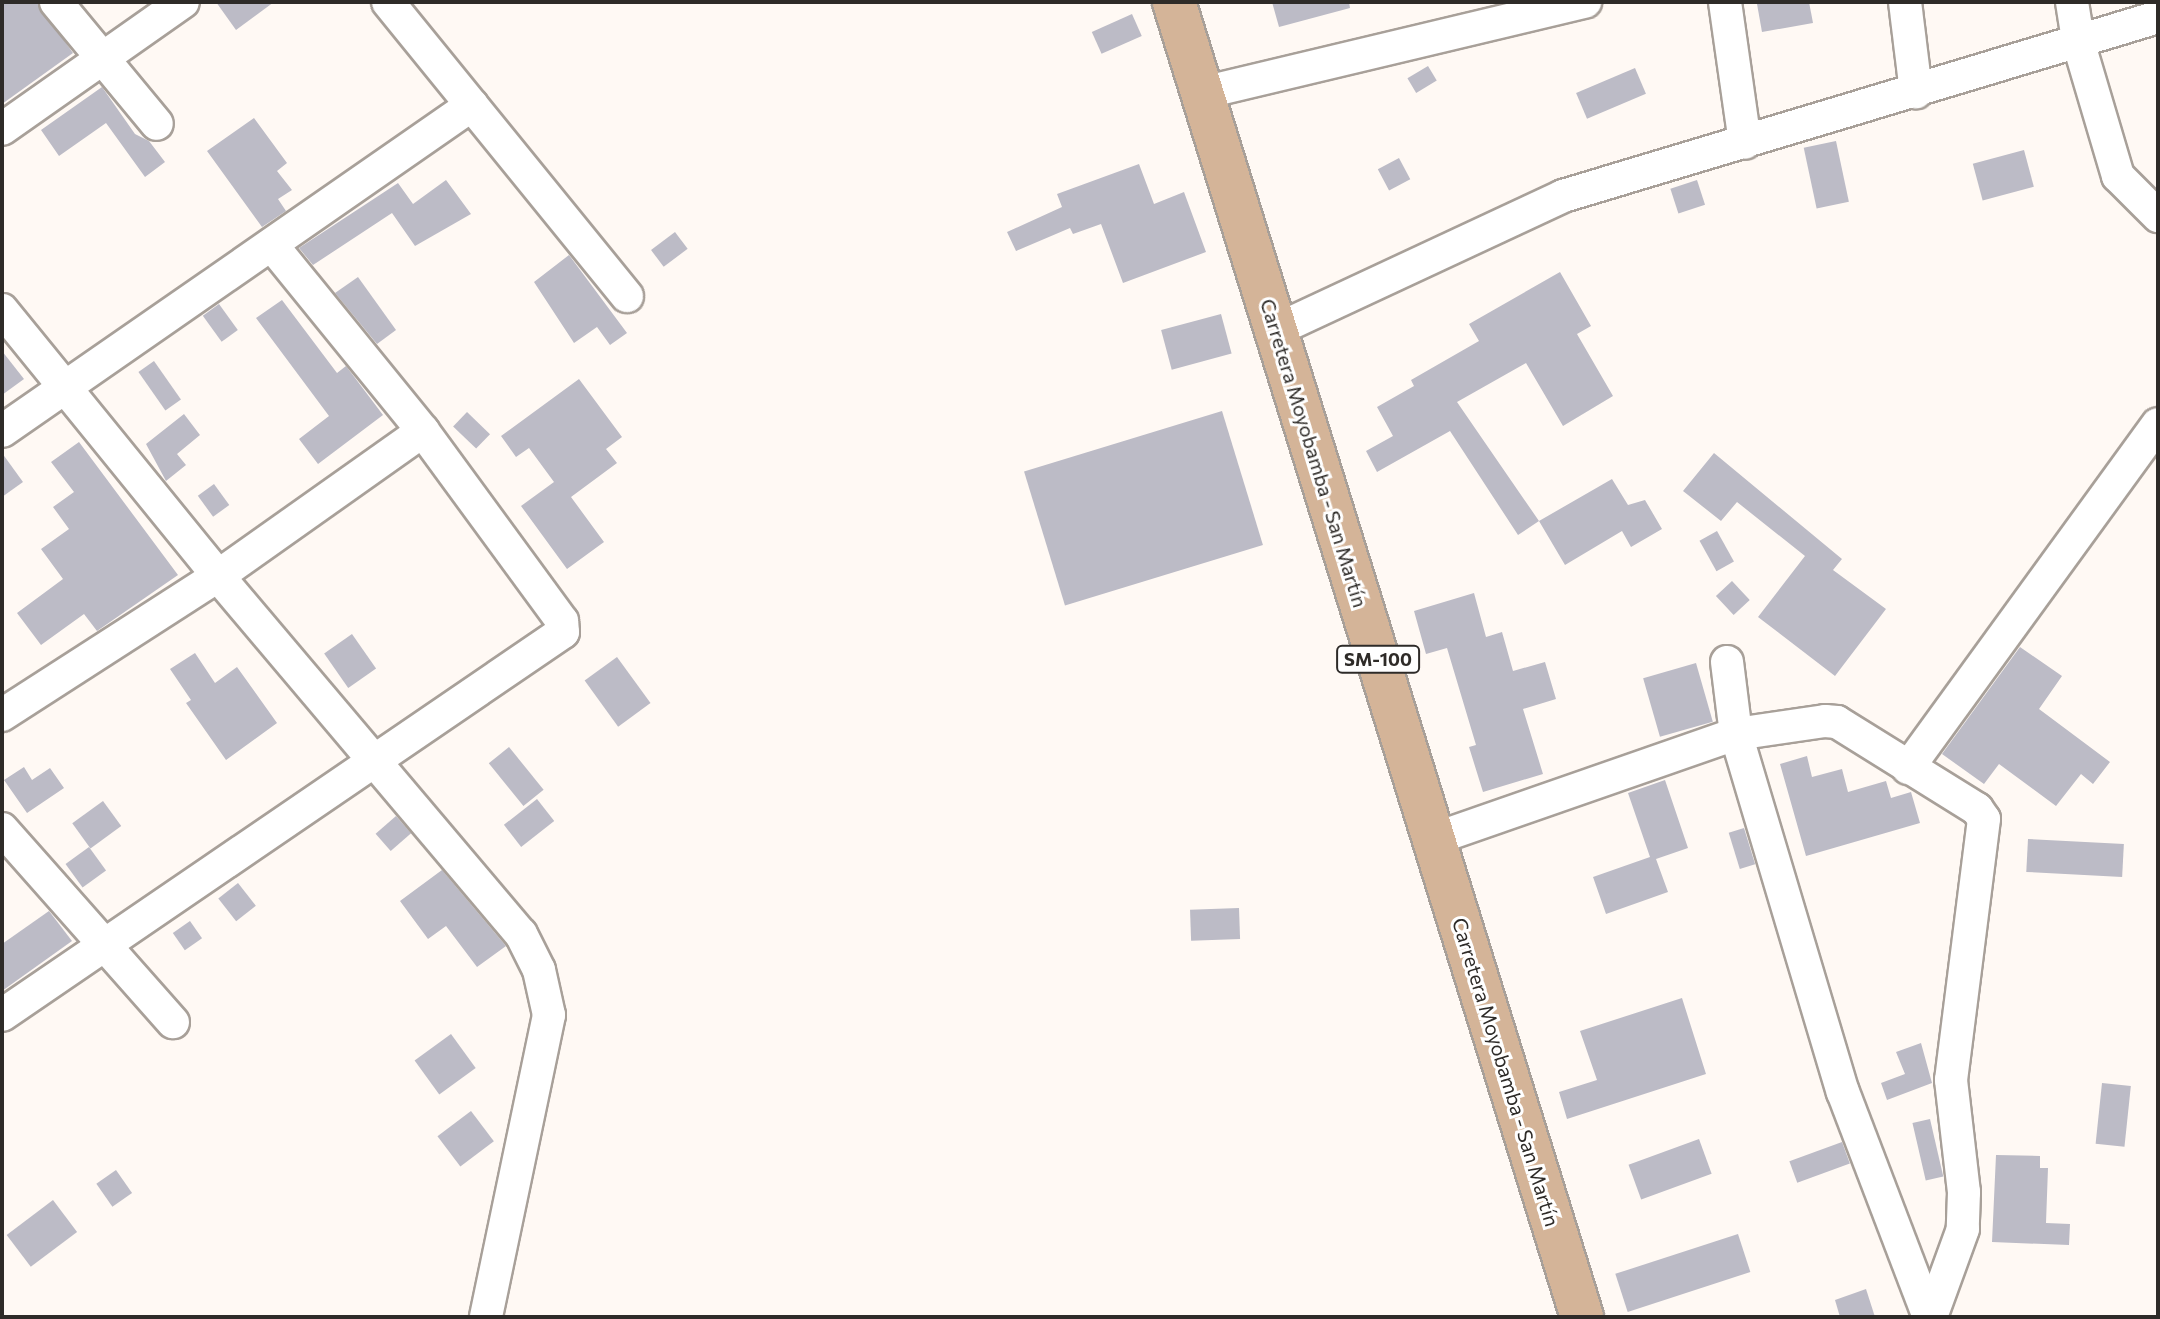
<!DOCTYPE html>
<meta charset="utf-8">
<style>
body{margin:0}
#map{position:relative;width:2160px;height:1319px;overflow:hidden;background:#fff9f4;font-family:Commissioner,sans-serif}
div>[style]{position:absolute}
.building>*{inset:0;background:#bcbbc6;transform-origin:0 0}
.roads{filter:drop-shadow(2px 0 #a8a099) drop-shadow(-2px 0 #a8a099) drop-shadow(0 2px #a8a099) drop-shadow(0 -2px #a8a099)}
.minor>*{height:32px;margin:-16px;padding:0 16px;transform-origin:16px;border-radius:16px;background:#fff}
.major>*{height:42px;margin:-21px;padding:0 21px;transform-origin:21px;border-radius:21px;background:#d4b498}
span{translate:-50% -50%;white-space:nowrap;text-align:center;line-height:1.15;-webkit-text-stroke:6px #fff;paint-order:stroke}
.shield-label span{padding:2px 6px;background:#fff;border:2px solid;border-radius:6px;-webkit-text-stroke-width:0}
.shield-label{font-size:18px;color:#2e2b28;font-weight:700}
.street-label{font-size:20px;color:#2e2b28}
.frame{position:absolute;inset:0;border:4px solid #2e2b28;pointer-events:none}
</style>
<div id="map">
<div class="building">
<i style="clip-path:polygon(2px 2px,37px 2px,73px 53px,2px 104px)"></i>
<i style="clip-path:polygon(216px 2px,274px 2px,236px 30px)"></i>
<i style="clip-path:polygon(1272px 2px,1349px 2px,1350px 8px,1279px 27px)"></i>
<i style="clip-path:polygon(1767px 2px,1809px 2px,1813px 23px,1762px 32px,1757px 4px)"></i>
<i style="left:1132px;top:14px;width:24px;height:44px;rotate:66deg"></i>
<i style="left:1428px;top:66px;width:17px;height:24px;rotate:59deg"></i>
<i style="left:1635px;top:68px;width:28px;height:64px;rotate:67deg"></i>
<i style="clip-path:polygon(102px 87px,135px 134px,149px 141px,165px 162px,145px 177px,106px 123px,59px 156px,41px 130px)"></i>
<i style="clip-path:polygon(254px 118px,287px 163px,277px 171px,292px 190px,278px 199px,286px 211px,262px 227px,207px 151px)"></i>
<i style="left:1836px;top:141px;width:62px;height:33px;rotate:78deg"></i>
<i style="left:2024px;top:150px;width:38px;height:53px;rotate:75deg"></i>
<i style="left:1399px;top:158px;width:24px;height:24px;rotate:62deg"></i>
<i style="clip-path:polygon(1139px 164px,1154px 204px,1184px 192px,1206px 252px,1123px 283px,1101px 224px,1073px 234px,1070px 228px,1016px 251px,1007px 232px,1062px 207px,1057px 194px)"></i>
<i style="clip-path:polygon(446px 180px,471px 214px,415px 246px,392px 213px,313px 265px,299px 248px,398px 183px,413px 204px)"></i>
<i style="left:1697px;top:180px;width:26px;height:28px;rotate:72deg"></i>
<i style="left:675px;top:232px;width:21px;height:30px;rotate:53deg"></i>
<i style="clip-path:polygon(569px 255px,627px 333px,610px 345px,597px 327px,574px 343px,534px 282px)"></i>
<i style="clip-path:polygon(1560px 272px,1591px 326px,1577px 334px,1613px 396px,1563px 426px,1526px 363px,1457px 402px,1539px 521px,1518px 535px,1450px 431px,1377px 472px,1366px 451px,1393px 436px,1377px 407px,1414px 386px,1411px 380px,1479px 341px,1469px 324px)"></i>
<i style="clip-path:polygon(358px 277px,396px 330px,377px 344px,335px 293px)"></i>
<i style="clip-path:polygon(282px 300px,337px 373px,346px 366px,383px 415px,318px 464px,299px 439px,329px 416px,256px 318px)"></i>
<i style="left:219px;top:304px;width:32px;height:20px;rotate:54deg"></i>
<i style="left:1221px;top:314px;width:41px;height:62px;rotate:75deg"></i>
<i style="clip-path:polygon(2px 351px,24px 379px,2px 395px)"></i>
<i style="left:154px;top:361px;width:47px;height:19px;rotate:55deg"></i>
<i style="clip-path:polygon(579px 379px,622px 437px,606px 449px,617px 463px,571px 497px,604px 542px,567px 569px,521px 506px,554px 482px,529px 448px,516px 457px,501px 436px)"></i>
<i style="left:1222px;top:411px;width:140px;height:207px;rotate:73deg"></i>
<i style="left:467px;top:412px;width:32px;height:20px;rotate:44deg"></i>
<i style="clip-path:polygon(184px 414px,200px 435px,177px 454px,186px 465px,166px 481px,146px 444px)"></i>
<i style="clip-path:polygon(79px 442px,178px 575px,97px 631px,84px 614px,41px 645px,17px 613px,63px 579px,41px 549px,69px 529px,53px 507px,74px 492px,51px 462px)"></i>
<i style="clip-path:polygon(2px 453px,23px 482px,2px 497px)"></i>
<i style="clip-path:polygon(1714px 453px,1842px 559px,1833px 570px,1886px 609px,1835px 676px,1758px 617px,1805px 556px,1737px 502px,1721px 521px,1683px 491px)"></i>
<i style="clip-path:polygon(1612px 479px,1628px 505px,1645px 500px,1662px 529px,1631px 547px,1622px 531px,1565px 565px,1539px 521px)"></i>
<i style="left:214px;top:484px;width:26px;height:20px;rotate:54deg"></i>
<i style="left:1717px;top:531px;width:35px;height:20px;rotate:61deg"></i>
<i style="left:1732px;top:581px;width:26px;height:22px;rotate:47deg"></i>
<i style="clip-path:polygon(1474px 593px,1486px 637px,1502px 632px,1513px 671px,1545px 662px,1556px 699px,1523px 709px,1543px 774px,1483px 792px,1469px 747px,1476px 745px,1447px 648px,1426px 654px,1414px 611px)"></i>
<i style="left:352px;top:634px;width:42px;height:34px;rotate:55deg"></i>
<i style="clip-path:polygon(2020px 647px,2062px 676px,2039px 709px,2110px 762px,2093px 784px,2081px 774px,2056px 806px,1999px 764px,1984px 784px,1942px 754px)"></i>
<i style="clip-path:polygon(195px 653px,215px 683px,237px 667px,277px 723px,226px 760px,186px 703px,191px 700px,170px 669px)"></i>
<i style="left:617px;top:657px;width:57px;height:40px;rotate:54deg"></i>
<i style="left:1696px;top:663px;width:61px;height:55px;rotate:74deg"></i>
<i style="left:509px;top:747px;width:55px;height:26px;rotate:51deg"></i>
<i style="clip-path:polygon(1807px 756px,1812px 777px,1842px 769px,1848px 792px,1886px 781px,1891px 798px,1911px 792px,1920px 823px,1806px 856px,1780px 764px)"></i>
<i style="clip-path:polygon(24px 767px,32px 780px,50px 768px,64px 788px,27px 813px,4px 780px)"></i>
<i style="clip-path:polygon(1665px 780px,1688px 848px,1656px 859px,1668px 892px,1606px 914px,1593px 877px,1650px 857px,1628px 793px)"></i>
<i style="left:537px;top:799px;width:28px;height:42px;rotate:52deg"></i>
<i style="left:103px;top:801px;width:31px;height:38px;rotate:54deg"></i>
<i style="left:396px;top:816px;width:23px;height:27px;rotate:49deg"></i>
<i style="left:1744px;top:828px;width:38px;height:16px;rotate:73deg"></i>
<i style="left:2028px;top:839px;width:96px;height:33px;rotate:3deg"></i>
<i style="left:89px;top:847px;width:29px;height:29px;rotate:54deg"></i>
<i style="clip-path:polygon(442px 870px,506px 946px,477px 967px,446px 926px,428px 939px,400px 901px)"></i>
<i style="left:238px;top:883px;width:29px;height:25px;rotate:52deg"></i>
<i style="left:1239px;top:908px;width:31px;height:49px;rotate:88deg"></i>
<i style="clip-path:polygon(49px 911px,72px 941px,2px 991px,2px 944px)"></i>
<i style="left:190px;top:921px;width:21px;height:21px;rotate:55deg"></i>
<i style="clip-path:polygon(1682px 998px,1706px 1074px,1567px 1119px,1559px 1092px,1597px 1080px,1580px 1031px)"></i>
<i style="left:451px;top:1034px;width:42px;height:45px;rotate:54deg"></i>
<i style="clip-path:polygon(1921px 1043px,1932px 1083px,1887px 1100px,1881px 1083px,1905px 1074px,1896px 1052px)"></i>
<i style="left:2102px;top:1083px;width:29px;height:61px;rotate:6deg"></i>
<i style="left:471px;top:1111px;width:38px;height:42px;rotate:53deg"></i>
<i style="left:1930px;top:1119px;width:59px;height:18px;rotate:77deg"></i>
<i style="left:1699px;top:1139px;width:37px;height:75px;rotate:70deg"></i>
<i style="left:1842px;top:1142px;width:23px;height:56px;rotate:70deg"></i>
<i style="clip-path:polygon(1996px 1155px,2040px 1156px,2040px 1168px,2048px 1168px,2046px 1223px,2070px 1224px,2069px 1245px,1992px 1242px)"></i>
<i style="left:116px;top:1170px;width:28px;height:24px;rotate:55deg"></i>
<i style="left:53px;top:1200px;width:40px;height:58px;rotate:53deg"></i>
<i style="left:1738px;top:1234px;width:40px;height:129px;rotate:72deg"></i>
<i style="clip-path:polygon(1866px 1289px,1875px 1317px,1840px 1317px,1835px 1300px)"></i>
</div>
<div class="roads">
<div class="minor">
<i style="left:56px;top:2px;width:158px;rotate:50.4deg"></i>
<i style="left:388px;top:2px;width:379px;rotate:50.9deg"></i>
<i style="left:1725px;top:2px;width:142px;rotate:81.9deg"></i>
<i style="left:1905px;top:2px;width:91px;rotate:83deg"></i>
<i style="left:2072px;top:2px;width:39px;rotate:81deg"></i>
<i style="left:2078px;top:41px;width:141px;rotate:73.5deg"></i>
<i style="left:2118px;top:176px;width:57px;rotate:45deg"></i>
<i style="left:1202px;top:93px;width:394px;rotate:-13.4deg"></i>
<i style="left:2px;top:129px;width:221px;rotate:-35.1deg"></i>
<i style="left:2px;top:310px;width:343px;rotate:50.9deg"></i>
<i style="left:218px;top:576px;width:469px;rotate:49.8deg"></i>
<i style="left:521px;top:934px;width:40px;rotate:63.4deg"></i>
<i style="left:539px;top:970px;width:46px;rotate:77.5deg"></i>
<i style="left:549px;top:1015px;width:309px;rotate:101.8deg"></i>
<i style="left:1276px;top:330px;width:317px;rotate:-25deg"></i>
<i style="left:1563px;top:196px;width:621px;rotate:-16.74deg"></i>
<i style="left:2px;top:431px;width:572px;rotate:-34.75deg"></i>
<i style="left:1727px;top:662px;width:73px;rotate:82.9deg"></i>
<i style="left:1736px;top:734px;width:374px;rotate:73.4deg"></i>
<i style="left:1843px;top:1092px;width:241px;rotate:69.1deg"></i>
<i style="left:2px;top:715px;width:257px;rotate:-32.8deg"></i>
<i style="left:218px;top:576px;width:251px;rotate:-35.3deg"></i>
<i style="left:1908px;top:768px;width:425px;rotate:-54deg"></i>
<i style="left:2px;top:829px;width:258px;rotate:48.5deg"></i>
<i style="left:1434px;top:839px;width:320px;rotate:-19.2deg"></i>
<i style="left:1736px;top:734px;width:90px;rotate:-8.3deg"></i>
<i style="left:1825px;top:721px;width:12px;rotate:5deg"></i>
<i style="left:1837px;top:722px;width:165px;rotate:31.9deg"></i>
<i style="left:1977px;top:809px;width:12px;rotate:55deg"></i>
<i style="left:1984px;top:819px;width:263px;rotate:97.2deg"></i>
<i style="left:1951px;top:1080px;width:113px;rotate:83.4deg"></i>
<i style="left:1964px;top:1192px;width:37px;rotate:92deg"></i>
<i style="left:1963px;top:1229px;width:94px;rotate:110deg"></i>
<i style="left:2px;top:1015px;width:679px;rotate:-34.32deg"></i>
<i style="left:563px;top:632px;width:11px;rotate:-95deg"></i>
<i style="left:562px;top:621px;width:235px;rotate:-126.2deg"></i>
<i style="left:423px;top:431px;width:240px;rotate:-129.1deg"></i>
</div>
<div class="major">
<i style="left:1174px;top:2px;width:1377px;rotate:72.76deg"></i>
</div>
</div>
<div class="shield-label">
<span style="left:1378px;top:659px">SM-100</span>
</div>
<div class="street-label">
<span style="left:1314px;top:453px;rotate:73deg">Carretera Moyobamba - San Martín</span>
<span style="left:1506px;top:1072px;rotate:73deg">Carretera Moyobamba - San Martín</span>
</div>
<div class="frame"></div>
</div>
